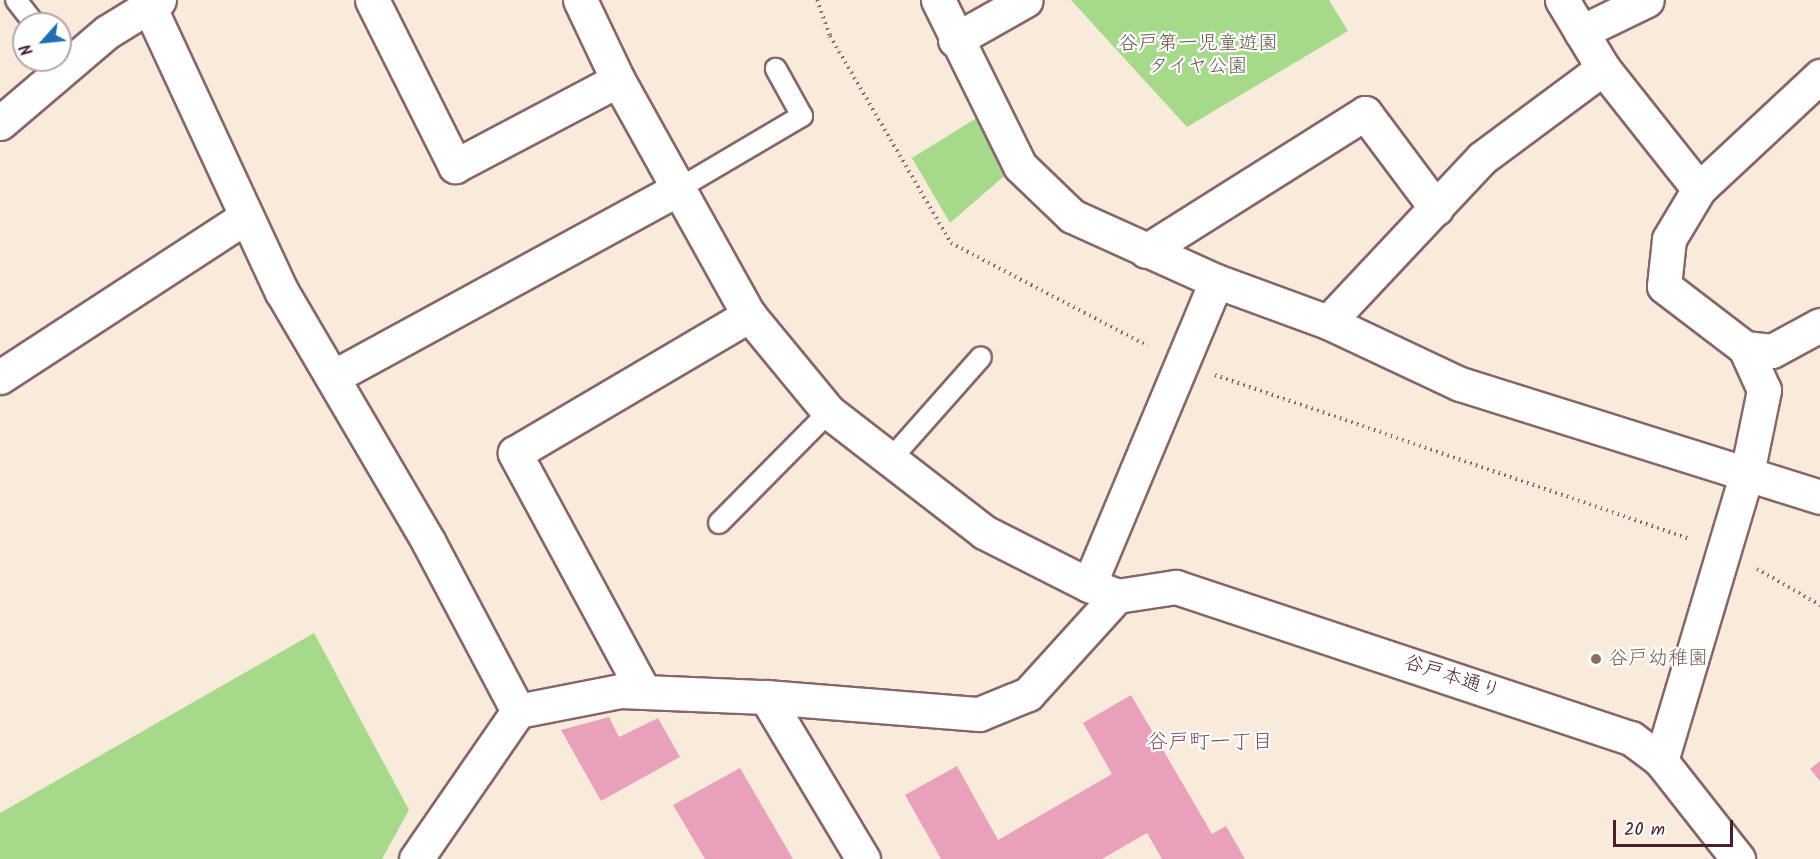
<!DOCTYPE html>
<meta charset="utf-8">
<style>
body{margin:0}
#map{position:relative;width:1820px;height:859px;overflow:hidden;background:#f9ebdb;font-family:Kalam,"Klee One",sans-serif}
div>[style]{position:absolute}
.green>*{inset:0;background:#a6d989}
.building>*{inset:0;background:#e9a1bb}
.path>*{height:4px;margin-top:-2px;transform-origin:0;background:repeating-linear-gradient(90deg,#876669 0 1.5px,transparent 0 6px)}
.roads{filter:drop-shadow(2px 0 #876669) drop-shadow(-2px 0 #876669) drop-shadow(0 2px #876669) drop-shadow(0 -2px #876669)}
.lane>*{height:20px;margin:-10px;padding:0 10px;transform-origin:10px;border-radius:10px;background:#fff}
.street>*{height:33px;margin:-16.5px;padding:0 16.5px;transform-origin:16.5px;border-radius:16.5px;background:#fff}
.dots>*{width:16px;height:16px;translate:-50% -50%;box-sizing:border-box;border:3px solid #fff;border-radius:50%}
span{translate:-50% -50%;white-space:nowrap;text-align:center;line-height:1.15;-webkit-text-stroke:4.5px #fff;paint-order:stroke}
.park-label{font-size:20px;color:#665747}
.education-label{font-size:20px;color:#785e54}
.left{translate:0 -50%;text-align:left}
.street-label{font-size:20px;color:#4a1f2b}
.neighbourhood-label{font-size:21px;color:#824c5d}
.north{position:absolute;left:12px;top:12px;width:60px;height:60px;box-sizing:border-box;background:#fff;border:2px solid #b7a5aa;border-radius:50%;rotate:243deg;font-size:16px;font-weight:700;line-height:24px;text-align:center;color:#4a1f2b}
.north::after{content:'';display:block;margin:auto;width:21px;height:27px;background:#1f6fb2;clip-path:polygon(50% 0,100% 100%,50% 72%,0 100%)}
.scale{position:absolute;left:1613px;top:820px;width:120px;height:27px;box-sizing:border-box;border:3px solid #4a1f2b;border-top:0;padding-left:8px;font-size:18px;line-height:21px;white-space:nowrap;color:#4a1f2b;-webkit-text-stroke:4px #fff;paint-order:stroke}
</style>
<div id="map">
<div class="green">
<i style="clip-path:polygon(1071px 0,1329px 0,1348px 31px,1187px 127px)"></i>
<i style="clip-path:polygon(983px 114px,1011px 170px,950px 223px,912px 158px)"></i>
<i style="clip-path:polygon(314px 633px,409px 810px,382px 859px,0 859px,0 813px)"></i>
</div>
<div class="building">
<i style="clip-path:polygon(1131px 695px,1212px 834px,1226px 826px,1245px 859px,1162px 859px,1147px 833px,1102px 859px,941px 859px,905px 795px,957px 766px,998px 840px,1112px 774px,1083px 723px)"></i>
<i style="clip-path:polygon(609px 717px,619px 737px,658px 718px,680px 757px,601px 801px,561px 730px)"></i>
<i style="clip-path:polygon(1820px 761px,1820px 781px,1810px 769px)"></i>
<i style="clip-path:polygon(740px 768px,793px 859px,705px 859px,673px 805px)"></i>
</div>
<div class="path">
<i style="left:817px;top:0;width:38px;rotate:70deg"></i>
<i style="left:830px;top:36px;width:240px;rotate:59.7deg"></i>
<i style="left:951px;top:243px;width:222px;rotate:27.6deg"></i>
<i style="left:1215px;top:375px;width:503px;rotate:19.05deg"></i>
<i style="left:1757px;top:569px;width:73px;rotate:29.7deg"></i>
</div>
<div class="roads">
<div class="lane">
<i style="left:16px;top:0;width:31px;rotate:52deg"></i>
<i style="left:678px;top:189px;width:144px;rotate:-30.5deg"></i>
<i style="left:802px;top:116px;width:54px;rotate:-119deg"></i>
<i style="left:890px;top:460px;width:137px;rotate:-48.5deg"></i>
<i style="left:719px;top:523px;width:156px;rotate:-45.3deg"></i>
</div>
<div class="street">
<i style="left:372px;top:0;width:186px;rotate:63.4deg"></i>
<i style="left:455px;top:166px;width:184px;rotate:-27.8deg"></i>
<i style="left:580px;top:0;width:89px;rotate:64.6deg"></i>
<i style="left:618px;top:80px;width:269px;rotate:60.9deg"></i>
<i style="left:749px;top:315px;width:126px;rotate:50.5deg"></i>
<i style="left:829px;top:412px;width:196px;rotate:37.7deg"></i>
<i style="left:984px;top:532px;width:118px;rotate:26.8deg"></i>
<i style="left:1089px;top:585px;width:30px;rotate:21deg"></i>
<i style="left:1117px;top:596px;width:60px;rotate:-8.7deg"></i>
<i style="left:1176px;top:587px;width:479px;rotate:18.4deg"></i>
<i style="left:1631px;top:738px;width:38px;rotate:37deg"></i>
<i style="left:1661px;top:761px;width:125px;rotate:51.8deg"></i>
<i style="left:938px;top:0;width:185px;rotate:63.7deg"></i>
<i style="left:1020px;top:166px;width:72px;rotate:43.9deg"></i>
<i style="left:1072px;top:216px;width:158px;rotate:24.3deg"></i>
<i style="left:1216px;top:281px;width:119px;rotate:20.1deg"></i>
<i style="left:1328px;top:322px;width:146px;rotate:25.2deg"></i>
<i style="left:1460px;top:384px;width:377px;rotate:17.4deg"></i>
<i style="left:1562px;top:0;width:79px;rotate:58.9deg"></i>
<i style="left:1603px;top:68px;width:154px;rotate:51.6deg"></i>
<i style="left:149px;top:6px;width:315px;rotate:65.1deg"></i>
<i style="left:282px;top:292px;width:289px;rotate:59.6deg"></i>
<i style="left:428px;top:541px;width:192px;rotate:62.1deg"></i>
<i style="left:1581px;top:32px;width:73px;rotate:-25.9deg"></i>
<i style="left:955px;top:40px;width:81px;rotate:-29.4deg"></i>
<i style="left:0;top:123px;width:140px;rotate:-40.4deg"></i>
<i style="left:107px;top:32px;width:61px;rotate:-31.6deg"></i>
<i style="left:1146px;top:251px;width:259px;rotate:-32.2deg"></i>
<i style="left:1365px;top:113px;width:119px;rotate:53.2deg"></i>
<i style="left:1328px;top:322px;width:225px;rotate:-46.8deg"></i>
<i style="left:1482px;top:158px;width:151px;rotate:-36.6deg"></i>
<i style="left:1745px;top:348px;width:27px;rotate:6deg"></i>
<i style="left:1772px;top:351px;width:55px;rotate:-28.4deg"></i>
<i style="left:0;top:377px;width:293px;rotate:-33.1deg"></i>
<i style="left:333px;top:377px;width:393px;rotate:-28.6deg"></i>
<i style="left:1089px;top:585px;width:329px;rotate:-67.3deg"></i>
<i style="left:644px;top:692px;width:272px;rotate:-118.4deg"></i>
<i style="left:515px;top:453px;width:272px;rotate:-30.5deg"></i>
<i style="left:766px;top:697px;width:189px;rotate:59.1deg"></i>
<i style="left:1661px;top:761px;width:301px;rotate:-73.4deg"></i>
<i style="left:1747px;top:473px;width:85px;rotate:-78.4deg"></i>
<i style="left:1764px;top:390px;width:46px;rotate:-114.3deg"></i>
<i style="left:1745px;top:348px;width:102px;rotate:-142.6deg"></i>
<i style="left:1664px;top:286px;width:47px;rotate:-83.9deg"></i>
<i style="left:1669px;top:239px;width:58px;rotate:-59deg"></i>
<i style="left:1699px;top:189px;width:166px;rotate:-43deg"></i>
<i style="left:416px;top:859px;width:180px;rotate:-55.4deg"></i>
<i style="left:518px;top:711px;width:104px;rotate:-11.1deg"></i>
<i style="left:620px;top:691px;width:146px;rotate:2.4deg"></i>
<i style="left:766px;top:697px;width:214px;rotate:4.6deg"></i>
<i style="left:979px;top:714px;width:53px;rotate:-22.2deg"></i>
<i style="left:1028px;top:694px;width:132px;rotate:-47.8deg"></i>
</div>
</div>
<div class="dots">
<i style="left:1596px;top:659px;background:#8d6e63"></i>
</div>
<div class="park-label">
<span style="left:1198px;top:56px">谷戸第一児童遊園<br>タイヤ公園</span>
</div>
<div class="education-label">
<span class="left" style="left:1608px;top:659px">谷戸幼稚園</span>
</div>
<div class="street-label">
<span style="left:1452px;top:678px;rotate:18deg">谷戸本通り</span>
</div>
<div class="neighbourhood-label">
<span style="left:1210px;top:743px">谷戸町一丁目</span>
</div>
<div class="north">N</div>
<div class="scale">20 m</div>
</div>
